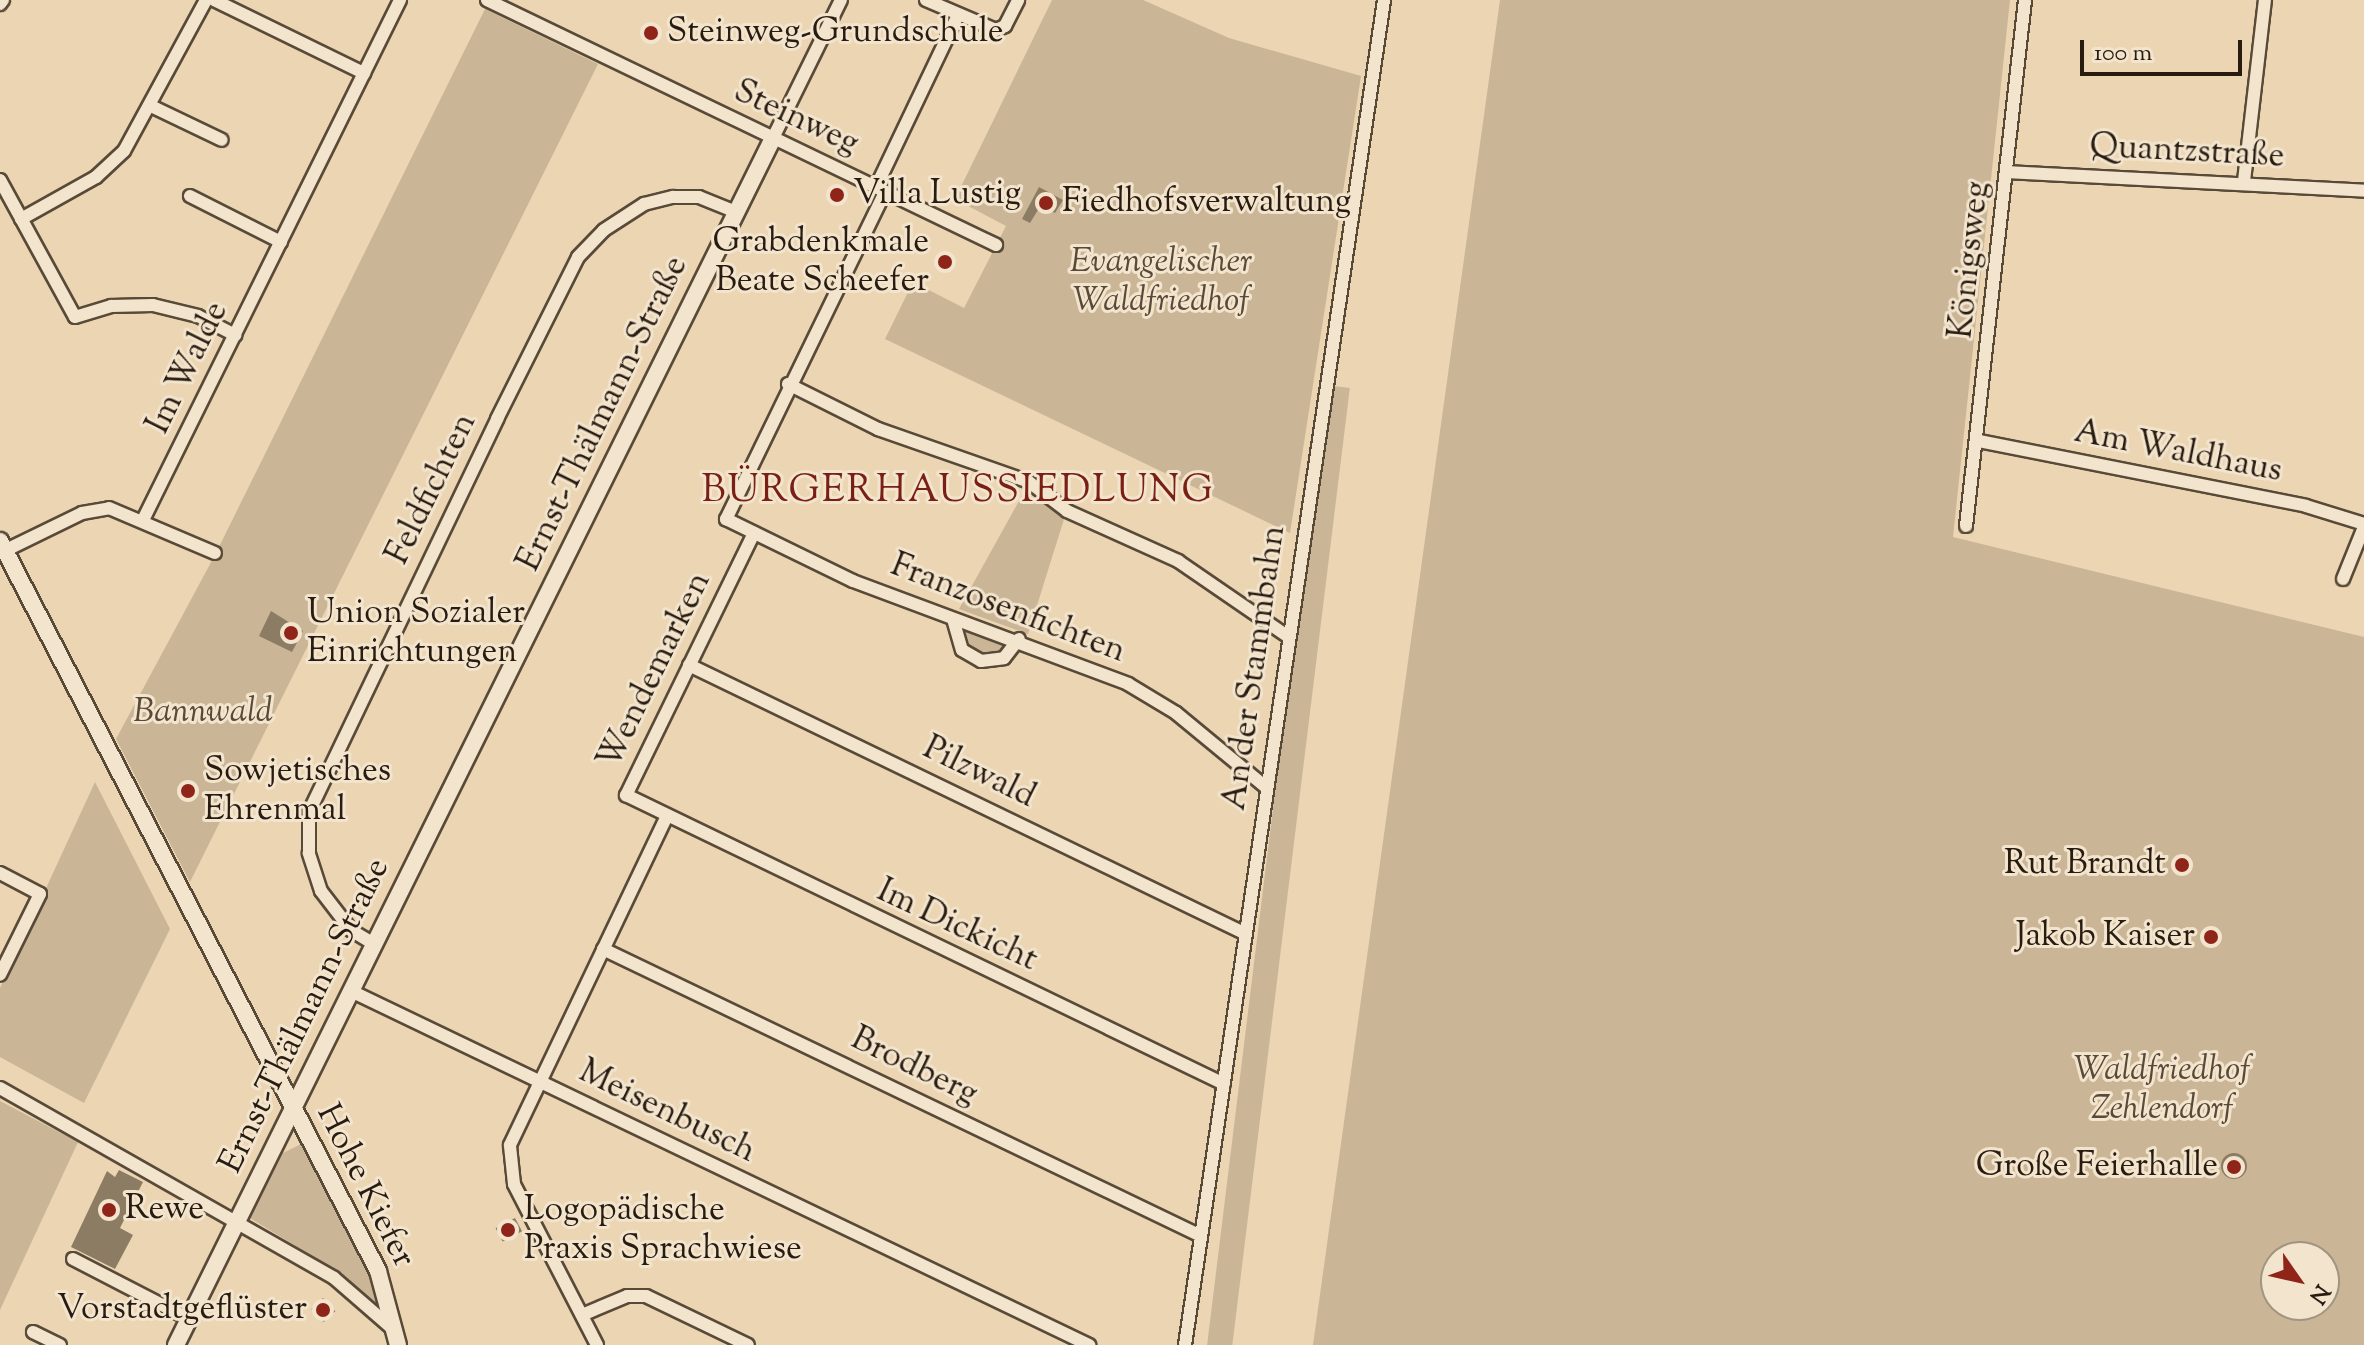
<!DOCTYPE html>
<meta charset="utf-8">
<style>
body{margin:0}
#map{position:relative;width:2364px;height:1345px;overflow:hidden;background:#ebd5b2;font-family:"Sorts Mill Goudy",serif}
div>[style]{position:absolute}
.green>*{inset:0;background:#cab596;transform-origin:0 0}
.building>*{inset:0;background:#8d7c64;transform-origin:0 0}
.round{border-radius:50%}
.roads{filter:drop-shadow(2px 0 #594a38) drop-shadow(-2px 0 #594a38) drop-shadow(0 2px #594a38) drop-shadow(0 -2px #594a38)}
.minor>*{height:12px;margin:-6px;padding:0 6px;transform-origin:6px;border-radius:6px;background:#f2e4cd}
.tertiary>*{height:16px;margin:-8px;padding:0 8px;transform-origin:8px;border-radius:8px;background:#f2e4cd}
.dots>*{width:22px;height:22px;translate:-50% -50%;box-sizing:border-box;border:4px solid #f2e4cd;border-radius:50%}
span{translate:-50% -50%;white-space:nowrap;text-align:center;line-height:1.15;-webkit-text-stroke:6px #f2e4cd;paint-order:stroke}
.poi-label{font-size:34px;color:#281b10}
.left{translate:0 -50%;text-align:left}
.right{translate:-100% -50%;text-align:right}
.street-label{font-size:34px;color:#281b10}
.park-label{font-size:34px;color:#594938;font-style:italic}
.quarter-label{font-size:38px;color:#7a1f14;letter-spacing:2px}
.north{position:absolute;left:2260px;top:1241px;width:80px;height:80px;box-sizing:border-box;background:#f2e4cd;border:2px solid #a19481;border-radius:50%;rotate:124deg;font-size:22px;font-weight:700;line-height:32px;text-align:center;color:#281b10}
.north::after{content:'';display:block;margin:auto;width:28px;height:36px;background:#8f2418;clip-path:polygon(50% 0,100% 100%,50% 72%,0 100%)}
.scale{position:absolute;left:2080px;top:40px;width:162px;height:36px;box-sizing:border-box;border:4px solid #281b10;border-top:0;padding-left:10px;font-size:24px;line-height:28px;white-space:nowrap;color:#281b10;-webkit-text-stroke:6px #f2e4cd;paint-order:stroke}
</style>
<div id="map">
<div class="green">
<i style="clip-path:polygon(1052px 0,1143px 0,1229px 38px,1361px 76px,1290px 533px,885px 339px,913px 282px,964px 308px,1006px 226px,955px 199px)"></i>
<i style="clip-path:polygon(evenodd,1500px 0,2010px 0,1953px 537px,2364px 637px,2364px 1345px,1313px 1345px,1500px 0,2276px 1257px,2324px 1257px,2324px 1305px,2276px 1305px,2276px 1257px)"></i>
<i style="clip-path:polygon(485px 9px,598px 64px,190px 882px,116px 739px,216px 553px)"></i>
<i style="left:1325px;top:385px;width:25px;height:970px;rotate:7deg"></i>
<i style="clip-path:polygon(1024px 492px,1065px 516px,1028px 634px,959px 609px)"></i>
<i style="clip-path:polygon(960px 628px,1012px 644px,1005px 654px,983px 656px,964px 645px)"></i>
<i style="clip-path:polygon(95px 782px,170px 929px,84px 1103px,0 1057px,0 988px)"></i>
<i style="clip-path:polygon(0 1101px,78px 1142px,0 1310px)"></i>
<i style="clip-path:polygon(301px 1144px,371px 1274px,385px 1319px,345px 1276px,250px 1218px,283px 1153px)"></i>
</div>
<div class="building">
<i style="clip-path:polygon(1039px 187px,1063px 200px,1055px 213px,1041px 205px,1030px 223px,1022px 219px)"></i>
<i style="clip-path:polygon(271px 611px,303px 631px,292px 652px,259px 636px)"></i>
<i class="round" style="left:2221px;top:1153px;width:26px;height:26px"></i>
<i style="clip-path:polygon(119px 1170px,143px 1182px,120px 1228px,133px 1235px,115px 1269px,71px 1247px,107px 1171px,115px 1177px)"></i>
<i style="left:515px;top:1218px;width:15px;height:22px;rotate:62deg"></i>
<i style="left:323px;top:1298px;width:18px;height:16px;rotate:47deg"></i>
</div>
<div class="roads">
<div class="minor">
<i style="left:214px;top:0;width:167px;rotate:26deg"></i>
<i style="left:487px;top:0;width:565px;rotate:25.7deg"></i>
<i style="left:926px;top:0;width:76px;rotate:23.2deg"></i>
<i style="left:996px;top:30px;width:10px;rotate:-24deg"></i>
<i style="left:1005px;top:26px;width:29px;rotate:-63deg"></i>
<i style="left:0;top:4px;width:5px;rotate:-53deg"></i>
<i style="left:153px;top:107px;width:76px;rotate:25.6deg"></i>
<i style="left:773px;top:138px;width:154px;rotate:-63.8deg"></i>
<i style="left:2007px;top:172px;width:358px;rotate:3deg"></i>
<i style="left:0;top:180px;width:156px;rotate:61.3deg"></i>
<i style="left:75px;top:317px;width:38px;rotate:-17deg"></i>
<i style="left:111px;top:306px;width:42px;rotate:-1.4deg"></i>
<i style="left:153px;top:305px;width:46px;rotate:13.7deg"></i>
<i style="left:198px;top:316px;width:42px;rotate:27.2deg"></i>
<i style="left:2244px;top:181px;width:182px;rotate:-83.4deg"></i>
<i style="left:876px;top:187px;width:191px;rotate:-64.5deg"></i>
<i style="left:885px;top:192px;width:364px;rotate:115.9deg"></i>
<i style="left:726px;top:519px;width:141px;rotate:26deg"></i>
<i style="left:853px;top:581px;width:294px;rotate:20.5deg"></i>
<i style="left:1128px;top:684px;width:56px;rotate:31.1deg"></i>
<i style="left:1176px;top:713px;width:118px;rotate:39.5deg"></i>
<i style="left:190px;top:196px;width:102px;rotate:26.8deg"></i>
<i style="left:21px;top:219px;width:86px;rotate:-29.2deg"></i>
<i style="left:96px;top:177px;width:38px;rotate:-43deg"></i>
<i style="left:124px;top:151px;width:172px;rotate:-61.5deg"></i>
<i style="left:788px;top:384px;width:101px;rotate:26.6deg"></i>
<i style="left:878px;top:429px;width:160px;rotate:19.3deg"></i>
<i style="left:1029px;top:482px;width:48px;rotate:37.3deg"></i>
<i style="left:1067px;top:511px;width:122px;rotate:24.2deg"></i>
<i style="left:1178px;top:561px;width:132px;rotate:34.5deg"></i>
<i style="left:1979px;top:441px;width:333px;rotate:11.2deg"></i>
<i style="left:2306px;top:506px;width:61px;rotate:17.2deg"></i>
<i style="left:144px;top:518px;width:578px;rotate:-63.7deg"></i>
<i style="left:1966px;top:526px;width:529px;rotate:-83.6deg"></i>
<i style="left:754px;top:533px;width:292px;rotate:116deg"></i>
<i style="left:626px;top:795px;width:664px;rotate:25.79deg"></i>
<i style="left:0;top:553px;width:91px;rotate:-26deg"></i>
<i style="left:82px;top:513px;width:27px;rotate:-10deg"></i>
<i style="left:109px;top:508px;width:115px;rotate:23deg"></i>
<i style="left:2343px;top:579px;width:56px;rotate:-68deg"></i>
<i style="left:953px;top:619px;width:32px;rotate:74deg"></i>
<i style="left:962px;top:650px;width:22px;rotate:30deg"></i>
<i style="left:981px;top:661px;width:23px;rotate:-7deg"></i>
<i style="left:1004px;top:658px;width:24px;rotate:-52deg"></i>
<i style="left:689px;top:665px;width:616px;rotate:25.78deg"></i>
<i style="left:0;top:873px;width:45px;rotate:27.7deg"></i>
<i style="left:40px;top:894px;width:90px;rotate:116.3deg"></i>
<i style="left:374px;top:944px;width:27px;rotate:-149deg"></i>
<i style="left:351px;top:930px;width:49px;rotate:-127.6deg"></i>
<i style="left:321px;top:891px;width:40px;rotate:-108deg"></i>
<i style="left:309px;top:853px;width:41px;rotate:-90deg"></i>
<i style="left:309px;top:812px;width:436px;rotate:-64.4deg"></i>
<i style="left:497px;top:419px;width:181px;rotate:-63.4deg"></i>
<i style="left:578px;top:257px;width:37px;rotate:-46deg"></i>
<i style="left:604px;top:230px;width:48px;rotate:-33deg"></i>
<i style="left:644px;top:204px;width:30px;rotate:-14deg"></i>
<i style="left:673px;top:197px;width:26px"></i>
<i style="left:699px;top:197px;width:40px;rotate:22deg"></i>
<i style="left:603px;top:949px;width:663px;rotate:25.64deg"></i>
<i style="left:351px;top:991px;width:819px;rotate:25.63deg"></i>
<i style="left:0;top:1088px;width:384px;rotate:29.6deg"></i>
<i style="left:334px;top:1278px;width:79px;rotate:40.9deg"></i>
<i style="left:73px;top:1259px;width:131px;rotate:27.3deg"></i>
<i style="left:582px;top:1315px;width:49px;rotate:-22.9deg"></i>
<i style="left:627px;top:1296px;width:19px"></i>
<i style="left:646px;top:1296px;width:113px;rotate:25.7deg"></i>
<i style="left:33px;top:1332px;width:30px;rotate:26deg"></i>
<i style="left:597px;top:1345px;width:181px;rotate:-117.3deg"></i>
<i style="left:514px;top:1184px;width:39px;rotate:-96deg"></i>
<i style="left:510px;top:1145px;width:362px;rotate:-64.5deg"></i>
<i style="left:1185px;top:1345px;width:1360px;rotate:-81.58deg"></i>
</div>
<div class="tertiary">
<i style="left:0;top:541px;width:822px;rotate:62.62deg"></i>
<i style="left:378px;top:1271px;width:77px;rotate:74.9deg"></i>
<i style="left:176px;top:1345px;width:1347px;rotate:-63.68deg"></i>
</div>
</div>
<div class="dots">
<i style="left:651px;top:33px;background:#8f2418"></i>
<i style="left:837px;top:195px;background:#8f2418"></i>
<i style="left:1046px;top:203px;background:#8f2418"></i>
<i style="left:945px;top:262px;background:#8f2418"></i>
<i style="left:291px;top:633px;background:#8f2418"></i>
<i style="left:188px;top:791px;background:#8f2418"></i>
<i style="left:2182px;top:865px;background:#8f2418"></i>
<i style="left:2211px;top:937px;background:#8f2418"></i>
<i style="left:2234px;top:1167px;background:#8f2418"></i>
<i style="left:109px;top:1210px;background:#8f2418"></i>
<i style="left:508px;top:1230px;background:#8f2418"></i>
<i style="left:323px;top:1310px;background:#8f2418"></i>
</div>
<div class="poi-label">
<span class="left" style="left:667px;top:33px">Steinweg-Grundschule</span>
<span class="left" style="left:853px;top:195px">Villa Lustig</span>
<span class="left" style="left:1062px;top:203px">Fiedhofsverwaltung</span>
<span class="right" style="left:929px;top:262px">Grabdenkmale<br>Beate Scheefer</span>
<span class="left" style="left:307px;top:633px">Union Sozialer<br>Einrichtungen</span>
<span class="left" style="left:204px;top:791px">Sowjetisches<br>Ehrenmal</span>
<span class="right" style="left:2166px;top:865px">Rut Brandt</span>
<span class="right" style="left:2195px;top:937px">Jakob Kaiser</span>
<span class="right" style="left:2218px;top:1167px">Große Feierhalle</span>
<span class="left" style="left:125px;top:1210px">Rewe</span>
<span class="left" style="left:524px;top:1230px">Logopädische<br>Praxis Sprachwiese</span>
<span class="right" style="left:307px;top:1310px">Vorstadtgeflüster</span>
</div>
<div class="street-label">
<span style="left:796px;top:118px;rotate:25deg">Steinweg</span>
<span style="left:2187px;top:152px;rotate:3deg">Quantzstraße</span>
<span style="left:1970px;top:260px;rotate:-84deg">Königsweg</span>
<span style="left:188px;top:368px;rotate:-64deg">Im Walde</span>
<span style="left:603px;top:414px;rotate:-64deg">Ernst-Thälmann-Straße</span>
<span style="left:2178px;top:452px;rotate:11deg">Am Waldhaus</span>
<span style="left:432px;top:489px;rotate:-64deg">Feldfichten</span>
<span style="left:1008px;top:609px;rotate:21deg">Franzosenfichten</span>
<span style="left:1255px;top:668px;rotate:-82deg">An der Stammbahn</span>
<span style="left:655px;top:671px;rotate:-64deg">Wendemarken</span>
<span style="left:979px;top:773px;rotate:26deg">Pilzwald</span>
<span style="left:957px;top:926px;rotate:25deg">Im Dickicht</span>
<span style="left:305px;top:1016px;rotate:-64deg">Ernst-Thälmann-Straße</span>
<span style="left:914px;top:1067px;rotate:26deg">Brodberg</span>
<span style="left:667px;top:1112px;rotate:26deg">Meisenbusch</span>
<span style="left:365px;top:1186px;rotate:63deg">Hohe Kiefer</span>
</div>
<div class="park-label">
<span style="left:1161px;top:282px">Evangelischer<br>Waldfriedhof</span>
<span style="left:203px;top:713px">Bannwald</span>
<span style="left:2162px;top:1090px">Waldfriedhof<br>Zehlendorf</span>
</div>
<div class="quarter-label">
<span style="left:958px;top:493px">BÜRGERHAUSSIEDLUNG</span>
</div>
<div class="north">N</div>
<div class="scale">100 m</div>
</div>
